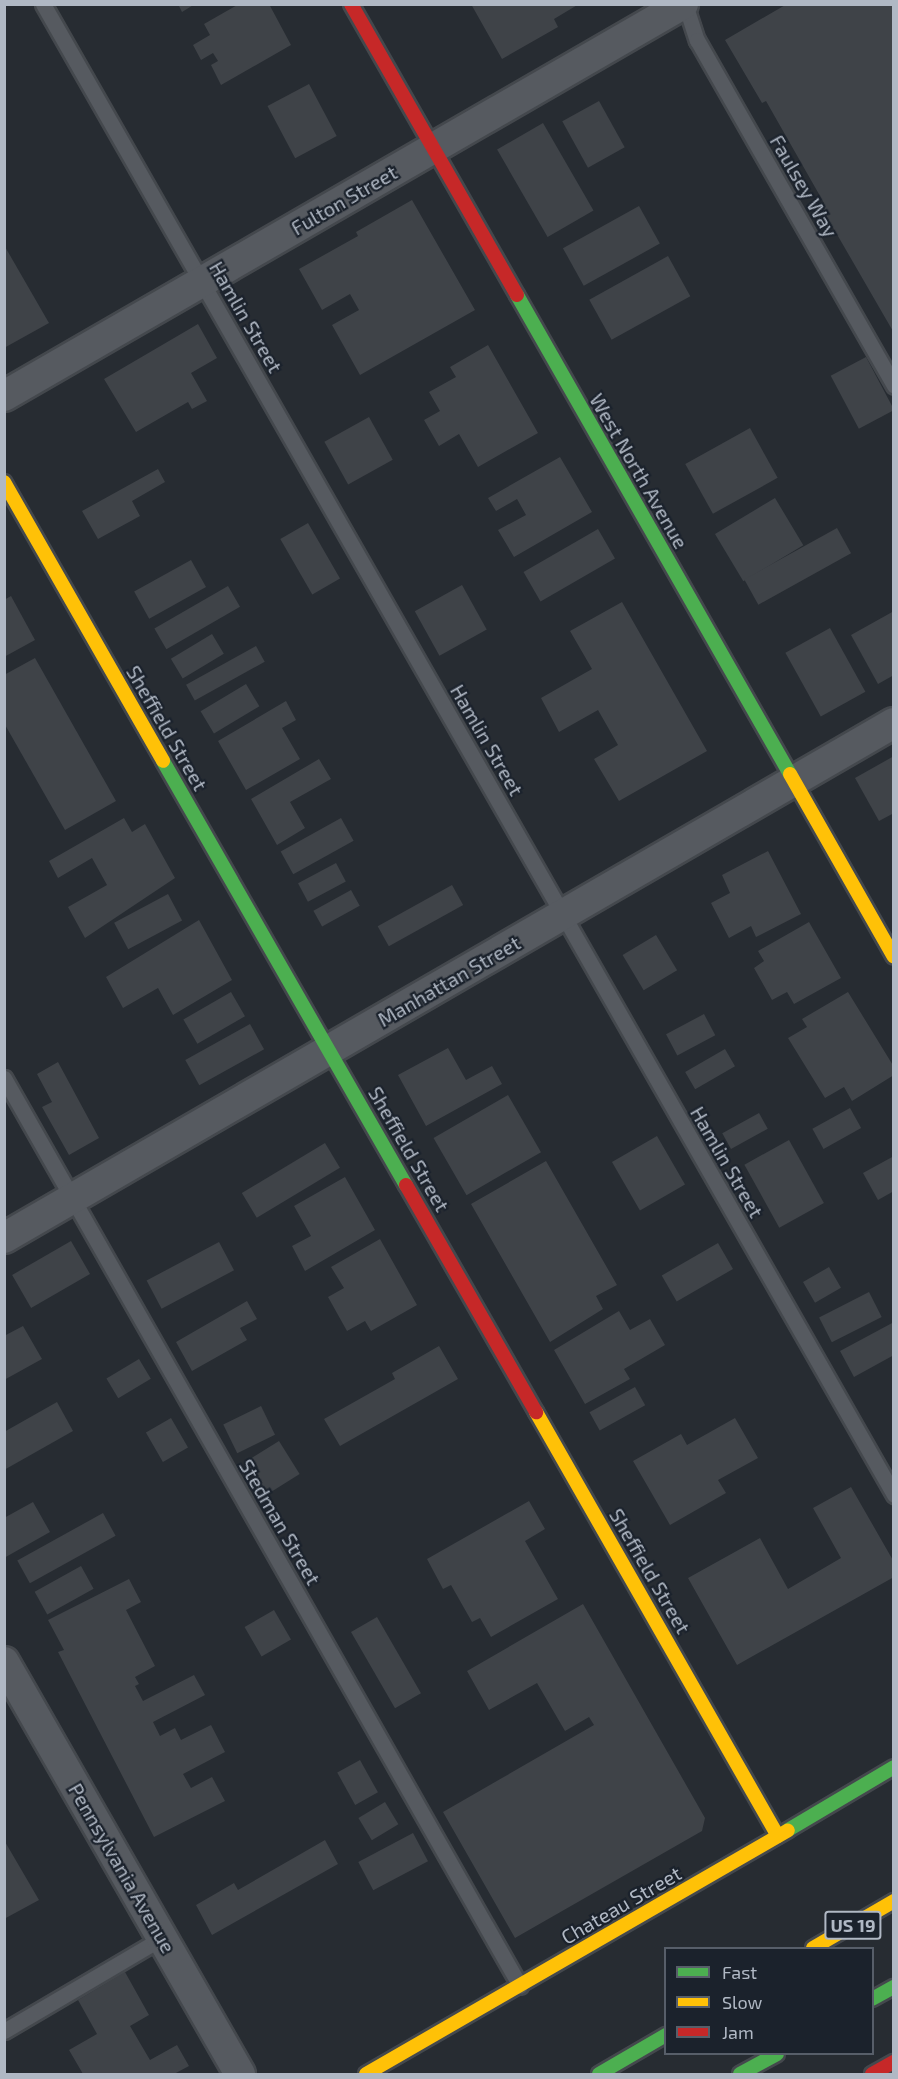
<!DOCTYPE html>
<style>
body{margin:0}
#map{position:relative;width:898px;height:2079px;overflow:hidden;background:#272c32;font-family:"Exo 2",sans-serif}
div>[style]{position:absolute}
.building>*{inset:0;background:#3f4348;transform-origin:0 0}
.roads{filter:drop-shadow(2px 0 #44484d) drop-shadow(-2px 0 #44484d) drop-shadow(0 2px #44484d) drop-shadow(0 -2px #44484d)}
.lane>*{height:15px;margin:-7.5px;padding:0 7.5px;transform-origin:7.5px;border-radius:7.5px;background:#565a60}
.street>*{height:30px;margin:-15px;padding:0 15px;transform-origin:15px;border-radius:15px;background:#565a60}
.fast>*{height:14px;margin:-7px;padding:0 7px;transform-origin:7px;border-radius:7px;background:#4caf50}
.slow>*{height:14px;margin:-7px;padding:0 7px;transform-origin:7px;border-radius:7px;background:#ffc107}
.jam>*{height:14px;margin:-7px;padding:0 7px;transform-origin:7px;border-radius:7px;background:#c62828}
span{translate:-50% -50%;white-space:nowrap;text-align:center;line-height:1.15;-webkit-text-stroke:4.5px #1b222c;paint-order:stroke}
.shield-label span{padding:2px 4px;background:#1b222c;border:2px solid;border-radius:4px;-webkit-text-stroke-width:0}
.shield-label{font-size:18px;color:#b0b8c4;font-weight:700}
.street-label{font-size:20px;color:#b0b8c4}
.frame{position:absolute;inset:0;border:6px solid #b0b8c4;pointer-events:none}
.legend{position:absolute;left:664px;top:1947px;width:210px;height:108px;box-sizing:border-box;background:#1b222c;border:2px solid #575e69;margin:0;padding:8px 10px;list-style:none;font-size:18px;color:#b0b8c4}
.legend li{display:flex;align-items:center;gap:12px;height:30px}
.legend b{width:30px;border:2px solid #575e69}
</style>
<div id="map">
<div class="building">
<i style="clip-path:polygon(178px 4px,195px 4px,182px 12px)"></i>
<i style="clip-path:polygon(239px 4px,269px 4px,291px 45px,221px 85px,211px 65px,218px 61px,213px 53px,201px 60px,193px 45px,210px 35px,204px 24px)"></i>
<i style="clip-path:polygon(471px 4px,579px 4px,554px 19px,558px 27px,502px 59px)"></i>
<i style="clip-path:polygon(787px 4px,894px 4px,894px 333px,820px 205px,824px 203px,766px 101px,762px 103px,725px 40px)"></i>
<i style="left:309px;top:84px;width:59px;height:47px;rotate:62deg"></i>
<i style="left:599px;top:101px;width:53px;height:42px;rotate:61deg"></i>
<i style="left:543px;top:123px;width:101px;height:53px;rotate:60deg"></i>
<i style="clip-path:polygon(412px 200px,475px 310px,360px 375px,332px 325px,359px 310px,350px 294px,322px 310px,299px 269px,358px 236px,356px 232px)"></i>
<i style="left:639px;top:206px;width:43px;height:87px;rotate:61deg"></i>
<i style="clip-path:polygon(4px 245px,49px 323px,4px 348px)"></i>
<i style="left:668px;top:256px;width:46px;height:90px;rotate:61deg"></i>
<i style="clip-path:polygon(198px 324px,217px 358px,191px 373px,207px 401px,192px 409px,188px 402px,136px 432px,104px 379px)"></i>
<i style="clip-path:polygon(488px 345px,538px 433px,478px 467px,459px 434px,439px 446px,424px 420px,440px 411px,429px 392px,456px 377px,450px 367px)"></i>
<i style="left:866px;top:357px;width:60px;height:40px;rotate:62deg"></i>
<i style="left:369px;top:417px;width:49px;height:51px;rotate:61deg"></i>
<i style="left:750px;top:428px;width:57px;height:74px;rotate:61deg"></i>
<i style="clip-path:polygon(560px 457px,592px 512px,514px 557px,498px 530px,526px 515px,517px 499px,496px 511px,488px 498px)"></i>
<i style="clip-path:polygon(158px 469px,165px 482px,132px 501px,140px 516px,98px 539px,82px 511px)"></i>
<i style="left:775px;top:498px;width:55px;height:70px;rotate:59deg"></i>
<i style="left:308px;top:523px;width:64px;height:32px;rotate:60deg"></i>
<i style="left:837px;top:528px;width:29px;height:106px;rotate:61deg"></i>
<i style="left:598px;top:529px;width:34px;height:86px;rotate:60deg"></i>
<i style="left:191px;top:560px;width:31px;height:65px;rotate:61deg"></i>
<i style="left:462px;top:585px;width:51px;height:54px;rotate:61deg"></i>
<i style="left:228px;top:586px;width:24px;height:85px;rotate:60deg"></i>
<i style="clip-path:polygon(11px 596px,35px 640px,4px 657px,4px 600px)"></i>
<i style="clip-path:polygon(622px 602px,707px 751px,619px 801px,594px 759px,618px 745px,598px 710px,559px 732px,541px 698px,592px 669px,570px 631px)"></i>
<i style="clip-path:polygon(894px 611px,894px 675px,878px 684px,851px 635px)"></i>
<i style="left:830px;top:628px;width:73px;height:51px;rotate:61deg"></i>
<i style="left:212px;top:634px;width:23px;height:48px;rotate:59deg"></i>
<i style="left:256px;top:646px;width:18px;height:80px;rotate:61deg"></i>
<i style="clip-path:polygon(35px 658px,116px 801px,65px 830px,4px 723px,4px 675px)"></i>
<i style="left:246px;top:684px;width:26px;height:53px;rotate:59deg"></i>
<i style="clip-path:polygon(286px 701px,296px 720px,282px 728px,300px 759px,246px 790px,218px 741px)"></i>
<i style="clip-path:polygon(894px 756px,894px 813px,879px 821px,855px 778px)"></i>
<i style="clip-path:polygon(319px 759px,331px 779px,290px 802px,305px 828px,277px 845px,251px 799px)"></i>
<i style="clip-path:polygon(124px 818px,132px 832px,145px 824px,175px 878px,85px 938px,68px 907px,107px 885px,92px 858px,58px 878px,49px 861px)"></i>
<i style="left:341px;top:818px;width:26px;height:69px;rotate:61deg"></i>
<i style="clip-path:polygon(768px 851px,801px 914px,756px 937px,751px 926px,729px 938px,711px 903px,730px 893px,722px 875px)"></i>
<i style="left:336px;top:863px;width:21px;height:43px;rotate:62deg"></i>
<i style="left:452px;top:885px;width:23px;height:85px;rotate:61deg"></i>
<i style="left:351px;top:890px;width:18px;height:43px;rotate:61deg"></i>
<i style="left:168px;top:894px;width:30px;height:61px;rotate:62deg"></i>
<i style="clip-path:polygon(199px 920px,232px 980px,173px 1015px,158px 988px,123px 1008px,106px 977px)"></i>
<i style="clip-path:polygon(809px 922px,841px 978px,794px 1004px,787px 992px,772px 1000px,754px 968px,764px 961px,758px 951px)"></i>
<i style="left:656px;top:935px;width:41px;height:39px;rotate:59deg"></i>
<i style="left:231px;top:992px;width:28px;height:55px;rotate:60deg"></i>
<i style="clip-path:polygon(848px 992px,894px 1067px,894px 1075px,852px 1101px,844px 1087px,825px 1098px,788px 1038px,807px 1027px,802px 1019px)"></i>
<i style="left:704px;top:1014px;width:24px;height:43px;rotate:62deg"></i>
<i style="left:250px;top:1024px;width:29px;height:74px;rotate:61deg"></i>
<i style="clip-path:polygon(448px 1048px,466px 1080px,492px 1066px,502px 1084px,426px 1126px,398px 1075px)"></i>
<i style="left:725px;top:1049px;width:20px;height:46px;rotate:60deg"></i>
<i style="clip-path:polygon(58px 1062px,99px 1138px,69px 1155px,42px 1107px,52px 1102px,37px 1074px)"></i>
<i style="left:508px;top:1095px;width:66px;height:86px;rotate:60deg"></i>
<i style="left:850px;top:1108px;width:23px;height:43px;rotate:61deg"></i>
<i style="left:759px;top:1113px;width:18px;height:42px;rotate:61deg"></i>
<i style="left:657px;top:1136px;width:56px;height:52px;rotate:60deg"></i>
<i style="left:789px;top:1140px;width:72px;height:51px;rotate:61deg"></i>
<i style="left:325px;top:1143px;width:29px;height:97px;rotate:59deg"></i>
<i style="clip-path:polygon(894px 1156px,894px 1191px,878px 1200px,863px 1173px)"></i>
<i style="clip-path:polygon(546px 1161px,617px 1285px,596px 1296px,603px 1309px,550px 1342px,471px 1204px)"></i>
<i style="clip-path:polygon(345px 1177px,375px 1230px,305px 1271px,292px 1246px,311px 1236px,294px 1206px)"></i>
<i style="clip-path:polygon(380px 1239px,417px 1305px,371px 1331px,365px 1321px,347px 1331px,328px 1297px,344px 1288px,331px 1267px)"></i>
<i style="left:71px;top:1241px;width:38px;height:68px;rotate:60deg"></i>
<i style="left:219px;top:1242px;width:32px;height:82px;rotate:62deg"></i>
<i style="left:718px;top:1243px;width:30px;height:65px;rotate:60deg"></i>
<i style="left:829px;top:1267px;width:24px;height:30px;rotate:60deg"></i>
<i style="left:869px;top:1292px;width:28px;height:56px;rotate:63deg"></i>
<i style="clip-path:polygon(247px 1301px,257px 1319px,240px 1328px,247px 1340px,192px 1371px,176px 1342px)"></i>
<i style="clip-path:polygon(619px 1311px,630px 1330px,650px 1319px,665px 1345px,624px 1369px,630px 1379px,585px 1404px,554px 1350px)"></i>
<i style="clip-path:polygon(894px 1322px,894px 1355px,854px 1377px,840px 1351px)"></i>
<i style="clip-path:polygon(23px 1326px,42px 1359px,4px 1380px,4px 1336px)"></i>
<i style="clip-path:polygon(439px 1346px,458px 1379px,340px 1446px,324px 1419px,395px 1379px,392px 1373px)"></i>
<i style="left:139px;top:1359px;width:23px;height:38px;rotate:59deg"></i>
<i style="left:635px;top:1387px;width:21px;height:52px;rotate:61deg"></i>
<i style="clip-path:polygon(57px 1402px,73px 1431px,4px 1470px,4px 1432px)"></i>
<i style="left:261px;top:1406px;width:32px;height:42px;rotate:64deg"></i>
<i style="left:171px;top:1418px;width:34px;height:29px;rotate:60deg"></i>
<i style="clip-path:polygon(735px 1418px,758px 1458px,718px 1480px,726px 1493px,670px 1525px,633px 1461px,681px 1434px,687px 1445px)"></i>
<i style="left:279px;top:1441px;width:39px;height:40px;rotate:58deg"></i>
<i style="clip-path:polygon(851px 1487px,894px 1562px,894px 1577px,737px 1665px,688px 1578px,760px 1538px,788px 1589px,841px 1558px,813px 1508px)"></i>
<i style="clip-path:polygon(529px 1501px,545px 1529px,525px 1541px,558px 1599px,491px 1637px,480px 1618px,472px 1622px,451px 1585px,443px 1589px,427px 1559px)"></i>
<i style="clip-path:polygon(33px 1502px,50px 1532px,4px 1558px,4px 1518px)"></i>
<i style="left:103px;top:1513px;width:26px;height:98px;rotate:61deg"></i>
<i style="left:81px;top:1566px;width:26px;height:53px;rotate:61deg"></i>
<i style="clip-path:polygon(129px 1579px,141px 1602px,126px 1610px,155px 1666px,135px 1677px,139px 1684px,135px 1686px,143px 1701px,194px 1675px,205px 1695px,153px 1722px,160px 1736px,175px 1728px,181px 1740px,211px 1725px,225px 1752px,183px 1774px,191px 1788px,212px 1777px,225px 1801px,154px 1837px,58px 1652px,64px 1650px,48px 1620px)"></i>
<i style="clip-path:polygon(583px 1604px,705px 1818px,702px 1831px,515px 1938px,443px 1812px,594px 1725px,589px 1717px,565px 1731px,537px 1683px,489px 1710px,467px 1671px)"></i>
<i style="left:274px;top:1610px;width:34px;height:34px;rotate:60deg"></i>
<i style="left:377px;top:1617px;width:88px;height:30px;rotate:60deg"></i>
<i style="left:360px;top:1760px;width:37px;height:26px;rotate:61deg"></i>
<i style="left:385px;top:1802px;width:26px;height:31px;rotate:59deg"></i>
<i style="left:413px;top:1833px;width:32px;height:62px;rotate:62deg"></i>
<i style="clip-path:polygon(4px 1840px,39px 1900px,4px 1919px)"></i>
<i style="clip-path:polygon(325px 1840px,338px 1864px,212px 1935px,196px 1905px,234px 1883px,238px 1890px)"></i>
<i style="clip-path:polygon(125px 1972px,149px 2015px,130px 2026px,150px 2060px,177px 2045px,189px 2066px,174px 2074px,83px 2074px,69px 2050px,97px 2034px,78px 2000px)"></i>
</div>
<div class="roads">
<div class="lane">
<i style="left:43px;top:4px;width:1717px;rotate:60.28deg"></i>
<i style="left:685px;top:4px;width:38px;rotate:72deg"></i>
<i style="left:697px;top:40px;width:398px;rotate:60.3deg"></i>
<i style="left:4px;top:1078px;width:1044px;rotate:60.39deg"></i>
<i style="left:4px;top:2031px;width:183px;rotate:-30.5deg"></i>
</div>
<div class="street">
<i style="left:4px;top:396px;width:784px;rotate:-30deg"></i>
<i style="left:4px;top:1238px;width:1028px;rotate:-30.06deg"></i>
<i style="left:4px;top:1662px;width:475px;rotate:60.2deg"></i>
</div>
<div class="fast">
<i style="left:517px;top:295px;width:551px;rotate:60.32deg"></i>
<i style="left:163px;top:761px;width:489px;rotate:60.2deg"></i>
<i style="left:788px;top:1830px;width:123px;rotate:-30.7deg"></i>
<i style="left:872px;top:1999px;width:25px;rotate:-29deg"></i>
<i style="left:599px;top:2074px;width:78px;rotate:-30.2deg"></i>
<i style="left:740px;top:2074px;width:42px;rotate:-28.4deg"></i>
</div>
<div class="slow">
<i style="left:4px;top:482px;width:321px;rotate:60.3deg"></i>
<i style="left:790px;top:774px;width:210px;rotate:60.4deg"></i>
<i style="left:536px;top:1412px;width:488px;rotate:60.3deg"></i>
<i style="left:813px;top:1948px;width:94px;rotate:-30.1deg"></i>
<i style="left:366px;top:2074px;width:487px;rotate:-30deg"></i>
</div>
<div class="jam">
<i style="left:351px;top:4px;width:335px;rotate:60.3deg"></i>
<i style="left:406px;top:1185px;width:262px;rotate:60.2deg"></i>
<i style="left:872px;top:2074px;width:25px;rotate:-29deg"></i>
</div>
</div>
<div class="shield-label">
<span style="left:853px;top:1925px">US 19</span>
</div>
<div class="street-label">
<span style="left:804px;top:186px;rotate:60deg">Faulsey Way</span>
<span style="left:344px;top:200px;rotate:-30deg">Fulton Street</span>
<span style="left:246px;top:317px;rotate:60deg">Hamlin Street</span>
<span style="left:639px;top:471px;rotate:60deg">West North Avenue</span>
<span style="left:167px;top:728px;rotate:60deg">Sheffield Street</span>
<span style="left:487px;top:740px;rotate:60deg">Hamlin Street</span>
<span style="left:449px;top:981px;rotate:-30deg">Manhattan Street</span>
<span style="left:409px;top:1149px;rotate:60deg">Sheffield Street</span>
<span style="left:727px;top:1162px;rotate:60deg">Hamlin Street</span>
<span style="left:280px;top:1522px;rotate:60deg">Stedman Street</span>
<span style="left:650px;top:1571px;rotate:60deg">Sheffield Street</span>
<span style="left:122px;top:1868px;rotate:60deg">Pennsylvania Avenue</span>
<span style="left:621px;top:1905px;rotate:-30deg">Chateau Street</span>
</div>
<div class="frame"></div>
<ul class="legend">
<li><b style="height:8px;background:#4caf50"></b>Fast</li>
<li><b style="height:8px;background:#ffc107"></b>Slow</li>
<li><b style="height:8px;background:#c62828"></b>Jam</li>
</ul>
</div>
